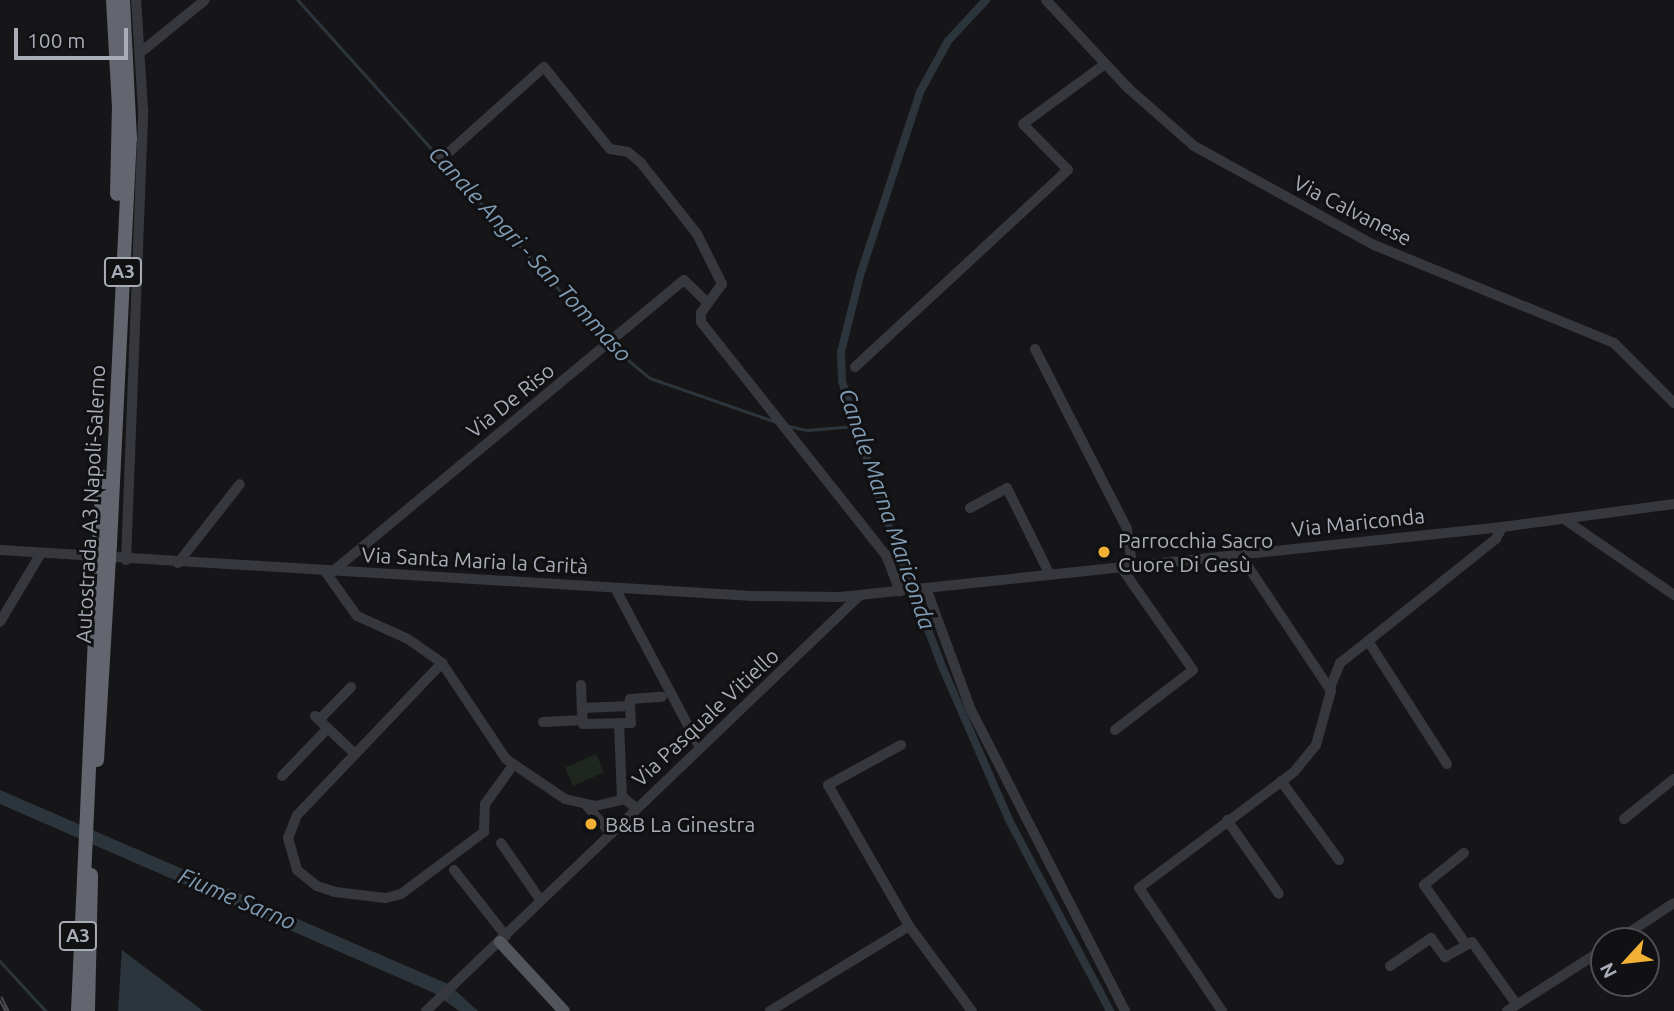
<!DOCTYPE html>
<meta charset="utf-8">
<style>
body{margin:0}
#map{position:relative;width:1674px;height:1011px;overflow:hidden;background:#161618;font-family:Ubuntu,sans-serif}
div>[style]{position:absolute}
.green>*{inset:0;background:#1e261f;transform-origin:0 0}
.water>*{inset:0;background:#2c353c}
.stream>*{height:2.5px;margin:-1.25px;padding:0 1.25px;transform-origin:1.25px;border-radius:1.25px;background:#2c353c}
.canal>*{height:8px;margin:-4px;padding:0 4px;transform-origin:4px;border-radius:4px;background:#2c353c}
.minor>*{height:10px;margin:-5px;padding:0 5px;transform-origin:5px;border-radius:5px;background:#37383d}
.major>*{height:12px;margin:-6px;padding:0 6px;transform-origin:6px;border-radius:6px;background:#53555c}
.highway>*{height:14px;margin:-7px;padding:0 7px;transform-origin:7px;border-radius:7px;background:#63666e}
.rail>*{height:5px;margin-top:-2.5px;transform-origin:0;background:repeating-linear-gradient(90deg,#111113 0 8px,#4a4c52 0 16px);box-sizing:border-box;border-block:2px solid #4a4c52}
.highway-bridge>*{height:14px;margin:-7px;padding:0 7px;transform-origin:7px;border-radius:7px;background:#63666e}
.dots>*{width:19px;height:19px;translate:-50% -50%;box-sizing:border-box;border:4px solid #111113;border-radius:50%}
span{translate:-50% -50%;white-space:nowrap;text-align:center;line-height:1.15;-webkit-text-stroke:6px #111113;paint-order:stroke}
.shield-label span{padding:2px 5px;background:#111113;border:2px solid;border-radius:5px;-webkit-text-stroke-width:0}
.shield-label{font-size:19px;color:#a8adb8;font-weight:700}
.street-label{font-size:21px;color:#a8adb8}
.poi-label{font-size:21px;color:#a8adb8}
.left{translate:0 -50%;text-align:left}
.water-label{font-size:23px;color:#7f9bb3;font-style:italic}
.north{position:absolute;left:1590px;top:927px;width:70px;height:70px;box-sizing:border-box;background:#111113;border:2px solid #4d4f55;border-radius:50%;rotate:243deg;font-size:19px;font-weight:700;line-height:28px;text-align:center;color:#a8adb8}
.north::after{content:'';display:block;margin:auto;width:24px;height:32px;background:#f2b134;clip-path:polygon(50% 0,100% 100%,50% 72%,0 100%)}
.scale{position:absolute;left:14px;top:28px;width:114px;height:32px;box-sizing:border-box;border:4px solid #a8adb8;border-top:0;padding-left:9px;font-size:21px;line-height:24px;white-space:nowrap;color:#a8adb8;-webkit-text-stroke:5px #111113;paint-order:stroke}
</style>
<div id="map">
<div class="green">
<i style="left:596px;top:754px;width:20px;height:34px;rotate:66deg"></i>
</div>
<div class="water">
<i style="clip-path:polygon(0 790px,448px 984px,478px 1011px,459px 1011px,434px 993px,0 804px)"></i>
<i style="clip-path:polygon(122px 950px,203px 1011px,118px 1011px)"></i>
</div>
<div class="stream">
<i style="left:298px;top:0;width:210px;rotate:48.1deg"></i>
<i style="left:443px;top:161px;width:241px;rotate:47.9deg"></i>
<i style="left:610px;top:345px;width:52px;rotate:39.5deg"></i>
<i style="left:650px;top:378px;width:133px;rotate:19.2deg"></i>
<i style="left:789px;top:426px;width:18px;rotate:13deg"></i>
<i style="left:807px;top:430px;width:48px;rotate:-4.8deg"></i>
<i style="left:0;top:961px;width:68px;rotate:47.4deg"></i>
</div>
<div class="canal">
<i style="left:986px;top:0;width:56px;rotate:132.8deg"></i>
<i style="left:948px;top:41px;width:58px;rotate:118.8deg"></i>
<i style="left:920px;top:92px;width:189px;rotate:108.1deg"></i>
<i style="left:861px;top:272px;width:82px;rotate:104deg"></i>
<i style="left:841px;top:352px;width:29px;rotate:88deg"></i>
<i style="left:842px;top:381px;width:154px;rotate:72.3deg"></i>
<i style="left:889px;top:528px;width:153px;rotate:69deg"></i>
<i style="left:944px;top:671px;width:163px;rotate:66.4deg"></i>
<i style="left:1009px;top:820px;width:216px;rotate:62.1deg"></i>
</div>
<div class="minor">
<i style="left:1046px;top:0;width:120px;rotate:47deg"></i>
<i style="left:1128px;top:88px;width:88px;rotate:41.3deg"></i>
<i style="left:1194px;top:146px;width:205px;rotate:28.8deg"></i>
<i style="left:1374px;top:245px;width:259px;rotate:22.2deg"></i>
<i style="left:1614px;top:343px;width:85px;rotate:45deg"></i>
<i style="left:141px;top:52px;width:82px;rotate:-39.1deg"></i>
<i style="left:438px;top:162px;width:142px;rotate:-41.9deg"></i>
<i style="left:544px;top:67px;width:105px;rotate:51.2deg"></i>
<i style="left:610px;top:149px;width:18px;rotate:9deg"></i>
<i style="left:628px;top:152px;width:17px;rotate:40deg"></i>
<i style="left:641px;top:163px;width:90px;rotate:51.7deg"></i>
<i style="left:697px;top:234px;width:56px;rotate:63.4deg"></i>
<i style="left:722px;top:284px;width:36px;rotate:126deg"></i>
<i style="left:701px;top:313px;width:9px;rotate:90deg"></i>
<i style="left:701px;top:322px;width:298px;rotate:51.6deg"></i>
<i style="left:886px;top:555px;width:39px;rotate:69deg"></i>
<i style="left:1035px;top:349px;width:202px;rotate:62.9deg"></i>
<i style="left:1127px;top:529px;width:37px;rotate:82deg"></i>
<i style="left:855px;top:367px;width:290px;rotate:-42.8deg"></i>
<i style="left:1068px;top:170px;width:64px;rotate:-134.4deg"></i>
<i style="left:1023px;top:124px;width:102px;rotate:-36.2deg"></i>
<i style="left:970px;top:508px;width:42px;rotate:-28.4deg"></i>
<i style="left:1007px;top:488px;width:97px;rotate:63.7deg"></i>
<i style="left:1564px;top:519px;width:134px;rotate:34.6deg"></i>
<i style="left:0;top:550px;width:754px;rotate:3.5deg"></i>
<i style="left:753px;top:596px;width:87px;rotate:0.7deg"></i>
<i style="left:840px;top:597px;width:666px;rotate:-6.04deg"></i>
<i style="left:1502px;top:527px;width:174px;rotate:-7.6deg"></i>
<i style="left:126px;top:560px;width:450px;rotate:-87.8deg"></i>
<i style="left:143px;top:110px;width:110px;rotate:-93.6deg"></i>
<i style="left:178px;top:563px;width:100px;rotate:-51.9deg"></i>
<i style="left:325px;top:571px;width:55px;rotate:54.6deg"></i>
<i style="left:357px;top:616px;width:56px;rotate:24.3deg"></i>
<i style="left:408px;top:639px;width:42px;rotate:35.2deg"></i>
<i style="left:442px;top:663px;width:115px;rotate:56.3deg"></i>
<i style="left:506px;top:759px;width:71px;rotate:34.1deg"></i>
<i style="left:565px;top:799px;width:31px;rotate:13deg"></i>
<i style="left:595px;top:806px;width:31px;rotate:-13deg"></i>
<i style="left:625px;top:799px;width:14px;rotate:39deg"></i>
<i style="left:332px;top:572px;width:457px;rotate:-39.7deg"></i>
<i style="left:684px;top:280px;width:33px;rotate:44deg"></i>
<i style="left:615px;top:588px;width:181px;rotate:62deg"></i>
<i style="left:926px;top:588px;width:130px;rotate:69.8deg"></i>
<i style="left:971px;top:710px;width:338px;rotate:62.9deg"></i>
<i style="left:0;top:622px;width:78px;rotate:-59.2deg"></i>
<i style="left:442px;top:663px;width:210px;rotate:133.6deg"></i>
<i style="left:297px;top:815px;width:25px;rotate:111deg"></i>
<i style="left:288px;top:838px;width:33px;rotate:74deg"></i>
<i style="left:297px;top:870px;width:26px;rotate:39deg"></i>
<i style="left:317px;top:886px;width:19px;rotate:18deg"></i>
<i style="left:335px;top:892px;width:51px;rotate:6.7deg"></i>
<i style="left:386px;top:898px;width:16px;rotate:-15deg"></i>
<i style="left:401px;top:894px;width:104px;rotate:-36.8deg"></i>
<i style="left:484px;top:832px;width:28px;rotate:-88deg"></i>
<i style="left:485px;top:804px;width:49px;rotate:-54.1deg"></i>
<i style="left:581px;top:685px;width:23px;rotate:88deg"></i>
<i style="left:1330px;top:688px;width:27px;rotate:-68deg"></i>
<i style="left:1340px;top:663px;width:36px;rotate:-38deg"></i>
<i style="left:630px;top:706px;width:17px;rotate:87deg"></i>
<i style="left:631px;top:723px;width:48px;rotate:178.8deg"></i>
<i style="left:583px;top:724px;width:16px;rotate:-94deg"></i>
<i style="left:582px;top:708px;width:48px;rotate:-2.4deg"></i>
<i style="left:630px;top:706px;width:7px;rotate:-90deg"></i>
<i style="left:630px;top:699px;width:32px;rotate:-4deg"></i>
<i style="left:315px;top:716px;width:55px;rotate:43.5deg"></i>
<i style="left:319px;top:720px;width:46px;rotate:-45.9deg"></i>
<i style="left:543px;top:722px;width:40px;rotate:-2.9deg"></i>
<i style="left:619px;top:723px;width:76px;rotate:87.7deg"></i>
<i style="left:1115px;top:730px;width:98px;rotate:-37.6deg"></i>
<i style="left:1193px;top:670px;width:126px;rotate:-125deg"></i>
<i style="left:901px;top:745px;width:83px;rotate:151.3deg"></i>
<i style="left:828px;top:785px;width:163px;rotate:60.1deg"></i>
<i style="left:909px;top:926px;width:106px;rotate:53.5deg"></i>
<i style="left:1447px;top:764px;width:146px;rotate:-122.7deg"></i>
<i style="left:1368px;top:641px;width:164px;rotate:-38.6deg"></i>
<i style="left:1496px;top:539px;width:13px;rotate:-63deg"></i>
<i style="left:282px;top:776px;width:66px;rotate:-46.2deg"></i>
<i style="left:1281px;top:781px;width:98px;rotate:53.7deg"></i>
<i style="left:587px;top:806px;width:37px;rotate:49deg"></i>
<i style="left:1624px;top:819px;width:64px;rotate:-38.7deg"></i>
<i style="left:1227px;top:820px;width:90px;rotate:54.9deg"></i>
<i style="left:501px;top:843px;width:70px;rotate:55.4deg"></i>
<i style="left:1464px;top:853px;width:51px;rotate:141.3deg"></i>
<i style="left:1424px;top:885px;width:72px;rotate:54.6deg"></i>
<i style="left:454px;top:870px;width:84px;rotate:51.8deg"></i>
<i style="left:1616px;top:941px;width:69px;rotate:-33.2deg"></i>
<i style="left:1390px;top:966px;width:50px;rotate:-34.3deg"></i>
<i style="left:1431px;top:938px;width:24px;rotate:54deg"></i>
<i style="left:1445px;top:957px;width:31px;rotate:-29deg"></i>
<i style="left:1472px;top:942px;width:77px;rotate:54.5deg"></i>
<i style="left:426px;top:1011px;width:600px;rotate:-43.78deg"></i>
<i style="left:770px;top:1011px;width:163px;rotate:-31.4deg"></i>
<i style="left:1222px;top:1011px;width:148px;rotate:-124deg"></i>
<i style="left:1139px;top:888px;width:194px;rotate:-36.8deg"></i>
<i style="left:1294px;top:772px;width:35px;rotate:-51deg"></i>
<i style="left:1316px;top:745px;width:56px;rotate:-74.5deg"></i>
<i style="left:1331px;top:691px;width:166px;rotate:-123.7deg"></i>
<i style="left:1507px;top:1011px;width:115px;rotate:-32.6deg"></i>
</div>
<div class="major">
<i style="left:500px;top:942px;width:94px;rotate:47.2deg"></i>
</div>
<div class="highway">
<i style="left:113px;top:0;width:106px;rotate:86.8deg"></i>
<i style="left:119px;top:106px;width:88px;rotate:91.3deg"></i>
<i style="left:99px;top:544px;width:67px;rotate:-86.6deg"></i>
<i style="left:110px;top:544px;width:405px;rotate:-87.2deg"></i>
<i style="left:130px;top:139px;width:139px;rotate:-92.9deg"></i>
<i style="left:97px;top:760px;width:187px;rotate:-86.6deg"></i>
<i style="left:78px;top:1011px;width:439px;rotate:-87.4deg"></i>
<i style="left:88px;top:1011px;width:136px;rotate:-88.7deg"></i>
</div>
<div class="rail">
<i style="left:0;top:997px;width:16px;rotate:63deg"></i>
</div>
<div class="highway-bridge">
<i style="left:98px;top:572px;width:28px;rotate:-88deg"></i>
<i style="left:108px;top:573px;width:29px;rotate:-86deg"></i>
</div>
<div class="dots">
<i style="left:1104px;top:552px;background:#f2b134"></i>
<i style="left:591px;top:824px;background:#f2b134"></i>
</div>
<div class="shield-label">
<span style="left:123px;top:272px">A3</span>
<span style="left:78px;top:936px">A3</span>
</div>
<div class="street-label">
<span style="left:1353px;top:210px;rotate:27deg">Via Calvanese</span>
<span style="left:510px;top:400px;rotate:-39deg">Via De Riso</span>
<span style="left:90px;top:504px;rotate:-87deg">Autostrada A3 Napoli-Salerno</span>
<span style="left:1358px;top:522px;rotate:-6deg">Via Mariconda</span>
<span style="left:475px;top:560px;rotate:3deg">Via Santa Maria la Carità</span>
<span style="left:705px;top:717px;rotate:-43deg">Via Pasquale Vitiello</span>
</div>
<div class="poi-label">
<span class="left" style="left:1118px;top:552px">Parrocchia Sacro<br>Cuore Di Gesù</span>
<span class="left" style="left:605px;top:824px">B&amp;B La Ginestra</span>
</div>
<div class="water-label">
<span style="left:530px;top:254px;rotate:47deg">Canale Angri - San Tommaso</span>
<span style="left:887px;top:509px;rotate:71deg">Canale Marna Mariconda</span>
<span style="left:237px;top:899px;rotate:23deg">Fiume Sarno</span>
</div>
<div class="north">N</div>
<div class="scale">100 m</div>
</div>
